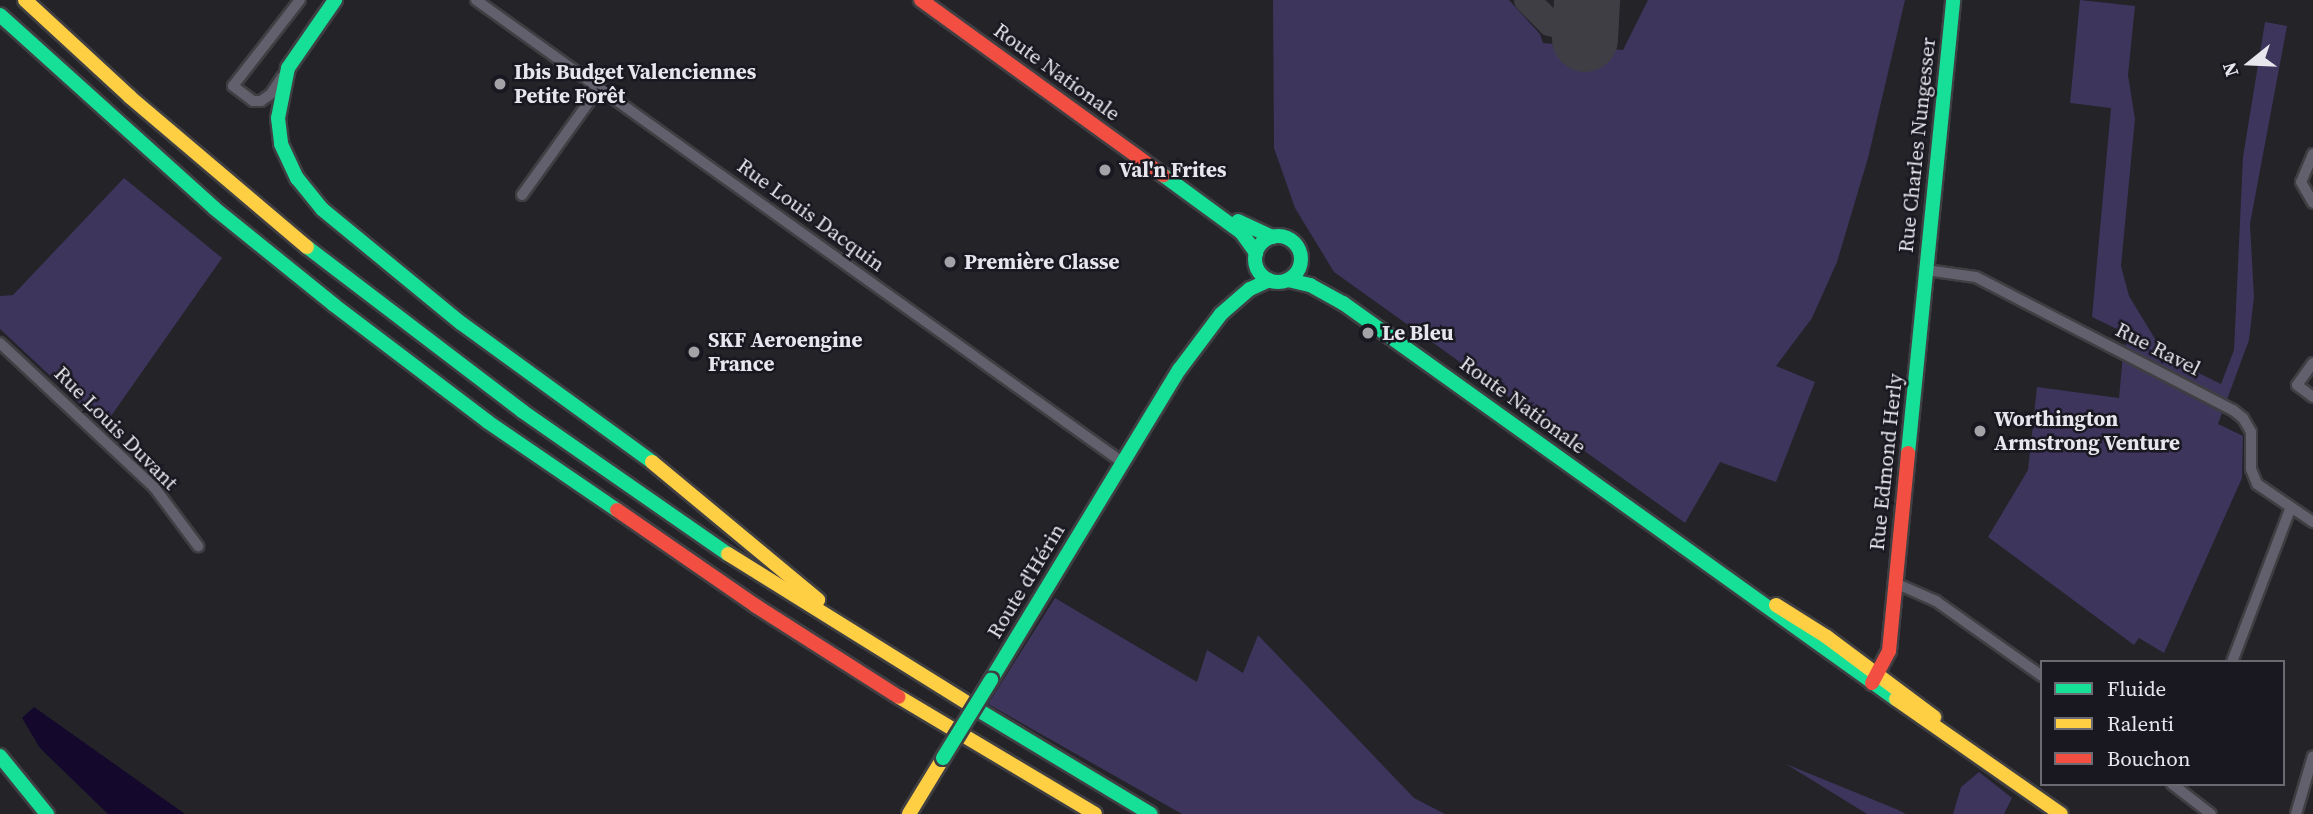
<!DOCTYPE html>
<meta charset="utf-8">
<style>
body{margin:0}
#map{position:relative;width:2313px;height:814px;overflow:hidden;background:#232328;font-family:"Source Serif 4",serif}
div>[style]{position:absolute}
.green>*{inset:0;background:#3d355c}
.water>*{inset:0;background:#14082d}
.taxiway>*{height:26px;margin:-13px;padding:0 13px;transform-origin:13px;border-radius:13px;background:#3e3e44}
.runway>*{height:66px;margin:-33px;padding:0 33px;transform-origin:33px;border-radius:33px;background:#3e3e44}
.roads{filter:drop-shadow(2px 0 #3f3f43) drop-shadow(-2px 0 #3f3f43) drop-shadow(0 2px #3f3f43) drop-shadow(0 -2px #3f3f43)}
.street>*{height:10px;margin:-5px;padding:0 5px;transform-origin:5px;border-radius:5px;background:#62606c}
.fast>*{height:14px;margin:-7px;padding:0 7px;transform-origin:7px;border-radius:7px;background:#16e098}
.fast>.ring{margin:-7px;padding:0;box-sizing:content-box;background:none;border:14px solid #16e098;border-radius:50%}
.slow>*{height:14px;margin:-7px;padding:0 7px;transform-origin:7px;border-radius:7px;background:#ffcf43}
.jam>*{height:14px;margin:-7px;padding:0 7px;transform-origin:7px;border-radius:7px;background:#f24e42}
.bridges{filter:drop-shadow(2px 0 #3f3f43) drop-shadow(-2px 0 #3f3f43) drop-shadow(0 2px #3f3f43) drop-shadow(0 -2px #3f3f43)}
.fast-bridge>*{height:14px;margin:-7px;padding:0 7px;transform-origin:7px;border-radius:7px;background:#16e098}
.dots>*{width:19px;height:19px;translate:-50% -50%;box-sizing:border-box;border:4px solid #191720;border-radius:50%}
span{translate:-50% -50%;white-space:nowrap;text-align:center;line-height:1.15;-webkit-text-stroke:5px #191720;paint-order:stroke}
.poi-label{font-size:21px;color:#e6e6ec;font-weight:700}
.left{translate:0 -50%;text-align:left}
.street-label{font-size:21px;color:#e6e6ec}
.legend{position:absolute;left:2040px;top:660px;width:245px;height:126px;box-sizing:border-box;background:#191720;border:2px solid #6b6a72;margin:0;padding:9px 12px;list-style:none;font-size:21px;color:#e6e6ec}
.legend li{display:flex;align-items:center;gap:14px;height:35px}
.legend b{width:35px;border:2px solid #6b6a72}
.north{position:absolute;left:2215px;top:28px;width:70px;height:70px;-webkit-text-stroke:5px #191720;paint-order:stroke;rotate:252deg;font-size:19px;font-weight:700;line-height:28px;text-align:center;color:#e6e6ec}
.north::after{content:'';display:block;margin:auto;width:24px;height:32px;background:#e6e6ec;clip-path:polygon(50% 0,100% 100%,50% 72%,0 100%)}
</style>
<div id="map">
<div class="green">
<i style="clip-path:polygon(1273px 0,1509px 0,1540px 34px,1543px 43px,1623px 50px,1648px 0,1905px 0,1868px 158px,1837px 262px,1812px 318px,1776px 366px,1815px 382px,1776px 482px,1720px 462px,1685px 523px,1334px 272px,1295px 208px,1274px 148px)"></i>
<i style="clip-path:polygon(2080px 0,2135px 6px,2128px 75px,2135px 119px,2121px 266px,2129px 296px,2166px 357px,2221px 384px,2234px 350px,2243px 157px,2265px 22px,2287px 26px,2250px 224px,2254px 297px,2249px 340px,2218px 424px,2243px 436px,2242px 478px,2164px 653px,2139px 638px,2134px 645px,1988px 537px,2028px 470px,2037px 387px,2119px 398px,2125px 333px,2092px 317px,2111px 108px,2070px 103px)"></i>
<i style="clip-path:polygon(124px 178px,222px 258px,104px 426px,0 329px,0 296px,13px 295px)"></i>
<i style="clip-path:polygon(1055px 598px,1197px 682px,1207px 650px,1243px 673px,1258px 635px,1414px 798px,1445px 814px,1182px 814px,988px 704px)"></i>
<i style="clip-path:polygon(1786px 764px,1896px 809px,1906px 814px,1867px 814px)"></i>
<i style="clip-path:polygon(1979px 772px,2012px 798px,2004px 814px,1953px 814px,1961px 787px)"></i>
</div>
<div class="water">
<i style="clip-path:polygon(34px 707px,185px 814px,108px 814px,40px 748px,22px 718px)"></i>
</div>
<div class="taxiway">
<i style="left:1527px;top:0;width:33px;rotate:45deg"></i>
<i style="left:1550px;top:23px;width:9px;rotate:13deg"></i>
<i style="left:1559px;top:25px;width:18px;rotate:-16deg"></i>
<i style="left:1576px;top:20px;width:22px;rotate:-66deg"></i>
</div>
<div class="runway">
<i style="left:1585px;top:39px;width:39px;rotate:-87deg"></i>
</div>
<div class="roads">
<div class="street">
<i style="left:476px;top:0;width:794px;rotate:35.57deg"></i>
<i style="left:282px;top:77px;width:20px;rotate:123deg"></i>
<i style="left:271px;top:94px;width:12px;rotate:145deg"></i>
<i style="left:261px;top:101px;width:8px;rotate:180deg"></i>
<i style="left:253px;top:101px;width:25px;rotate:-143deg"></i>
<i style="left:233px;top:86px;width:109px;rotate:-52.1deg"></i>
<i style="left:2313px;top:154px;width:30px;rotate:113deg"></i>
<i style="left:2301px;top:182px;width:24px;rotate:60deg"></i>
<i style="left:522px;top:195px;width:132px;rotate:-54.3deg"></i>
<i style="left:1926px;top:270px;width:50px;rotate:8deg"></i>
<i style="left:1976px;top:277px;width:289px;rotate:27.4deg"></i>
<i style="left:2233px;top:410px;width:13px;rotate:39deg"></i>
<i style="left:2243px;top:418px;width:16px;rotate:60deg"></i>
<i style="left:2251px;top:432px;width:37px;rotate:90deg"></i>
<i style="left:2251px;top:469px;width:16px;rotate:68deg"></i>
<i style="left:2257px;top:484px;width:68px;rotate:34.2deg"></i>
<i style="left:0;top:343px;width:211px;rotate:43.1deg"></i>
<i style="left:154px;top:487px;width:74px;rotate:53.3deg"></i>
<i style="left:2313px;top:363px;width:27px;rotate:126deg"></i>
<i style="left:2297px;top:385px;width:20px;rotate:37deg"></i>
<i style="left:1895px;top:583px;width:45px;rotate:23.7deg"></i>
<i style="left:1936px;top:601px;width:130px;rotate:35.3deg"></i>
<i style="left:2232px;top:662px;width:164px;rotate:-69.2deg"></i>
<i style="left:2172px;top:784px;width:49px;rotate:37.6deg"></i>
<i style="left:2296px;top:814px;width:60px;rotate:-73.7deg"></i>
</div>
<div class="fast">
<i style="left:0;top:15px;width:288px;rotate:42deg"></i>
<i style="left:214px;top:208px;width:154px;rotate:38.9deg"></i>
<i style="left:334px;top:305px;width:193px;rotate:37.2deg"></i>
<i style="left:488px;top:422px;width:156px;rotate:34.3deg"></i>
<i style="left:288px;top:68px;width:83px;rotate:-55.3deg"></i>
<i style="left:288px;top:68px;width:51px;rotate:101.3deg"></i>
<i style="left:278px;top:118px;width:26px;rotate:83deg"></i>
<i style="left:281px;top:144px;width:38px;rotate:65deg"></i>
<i style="left:297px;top:178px;width:40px;rotate:51deg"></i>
<i style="left:322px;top:209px;width:180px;rotate:39.4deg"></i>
<i style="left:461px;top:323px;width:236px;rotate:36deg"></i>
<i style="left:1163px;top:175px;width:97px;rotate:36.2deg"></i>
<i style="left:1241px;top:232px;width:26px;rotate:54deg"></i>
<i style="left:1238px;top:221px;width:38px;rotate:25deg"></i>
<i class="ring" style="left:1255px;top:236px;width:32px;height:32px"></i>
<i style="left:307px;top:247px;width:270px;rotate:37.3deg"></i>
<i style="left:522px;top:411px;width:251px;rotate:34.8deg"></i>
<i style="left:1288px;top:280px;width:23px;rotate:13deg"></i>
<i style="left:1310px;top:285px;width:38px;rotate:29deg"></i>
<i style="left:1343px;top:303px;width:680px;rotate:35.61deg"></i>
<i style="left:1908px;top:453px;width:455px;rotate:-84.3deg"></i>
<i style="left:991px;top:680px;width:363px;rotate:-58.8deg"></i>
<i style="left:1179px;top:370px;width:70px;rotate:-53.1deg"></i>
<i style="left:1221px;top:314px;width:38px;rotate:-41deg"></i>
<i style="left:1250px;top:289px;width:21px;rotate:-25deg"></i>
<i style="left:975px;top:708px;width:205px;rotate:31.1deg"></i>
<i style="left:0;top:756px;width:75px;rotate:51deg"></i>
</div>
<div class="slow">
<i style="left:25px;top:0;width:143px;rotate:42.7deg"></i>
<i style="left:130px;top:97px;width:232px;rotate:40.3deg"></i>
<i style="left:652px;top:462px;width:216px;rotate:39.7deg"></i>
<i style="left:728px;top:554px;width:291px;rotate:31.9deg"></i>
<i style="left:1776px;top:605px;width:60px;rotate:32.1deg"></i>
<i style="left:1827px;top:637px;width:134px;rotate:36.8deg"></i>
<i style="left:899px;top:697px;width:228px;rotate:30.8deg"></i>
<i style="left:1896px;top:699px;width:201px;rotate:34.9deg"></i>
<i style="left:909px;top:814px;width:66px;rotate:-58.7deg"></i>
</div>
<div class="jam">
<i style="left:921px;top:0;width:299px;rotate:35.9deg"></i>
<i style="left:617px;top:510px;width:169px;rotate:34.6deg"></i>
<i style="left:756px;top:606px;width:169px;rotate:32.5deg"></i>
<i style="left:1872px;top:683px;width:36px;rotate:-62deg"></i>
<i style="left:1889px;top:651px;width:199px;rotate:-84.5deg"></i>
</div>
</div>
<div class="bridges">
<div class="fast-bridge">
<i style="left:943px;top:758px;width:92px;rotate:-58.4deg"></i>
</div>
</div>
<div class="dots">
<i style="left:500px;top:84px;background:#a2a2a7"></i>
<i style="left:1105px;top:170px;background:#a2a2a7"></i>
<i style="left:950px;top:262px;background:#a2a2a7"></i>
<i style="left:1368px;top:333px;background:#a2a2a7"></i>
<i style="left:694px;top:352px;background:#a2a2a7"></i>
<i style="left:1980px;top:431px;background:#a2a2a7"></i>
</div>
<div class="poi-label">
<span class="left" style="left:514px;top:84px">Ibis Budget Valenciennes<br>Petite Forêt</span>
<span class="left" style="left:1119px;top:170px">Val'n Frites</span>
<span class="left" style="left:964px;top:262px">Première Classe</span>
<span class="left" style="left:1382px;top:333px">Le Bleu</span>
<span class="left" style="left:708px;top:352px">SKF Aeroengine<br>France</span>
<span class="left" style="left:1994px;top:431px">Worthington<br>Armstrong Venture</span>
</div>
<div class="street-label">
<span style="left:1057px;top:72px;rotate:36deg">Route Nationale</span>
<span style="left:1917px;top:145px;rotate:-84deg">Rue Charles Nungesser</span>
<span style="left:811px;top:215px;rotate:36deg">Rue Louis Dacquin</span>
<span style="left:2158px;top:349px;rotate:27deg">Rue Ravel</span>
<span style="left:1523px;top:405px;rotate:36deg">Route Nationale</span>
<span style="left:116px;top:428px;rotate:45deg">Rue Louis Duvant</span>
<span style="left:1886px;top:462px;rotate:-84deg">Rue Edmond Herly</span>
<span style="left:1026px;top:581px;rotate:-59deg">Route d'Hérin</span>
</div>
<ul class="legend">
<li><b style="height:9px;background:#16e098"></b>Fluide</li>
<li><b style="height:9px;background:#ffcf43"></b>Ralenti</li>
<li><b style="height:9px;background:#f24e42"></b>Bouchon</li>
</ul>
<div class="north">N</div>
</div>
